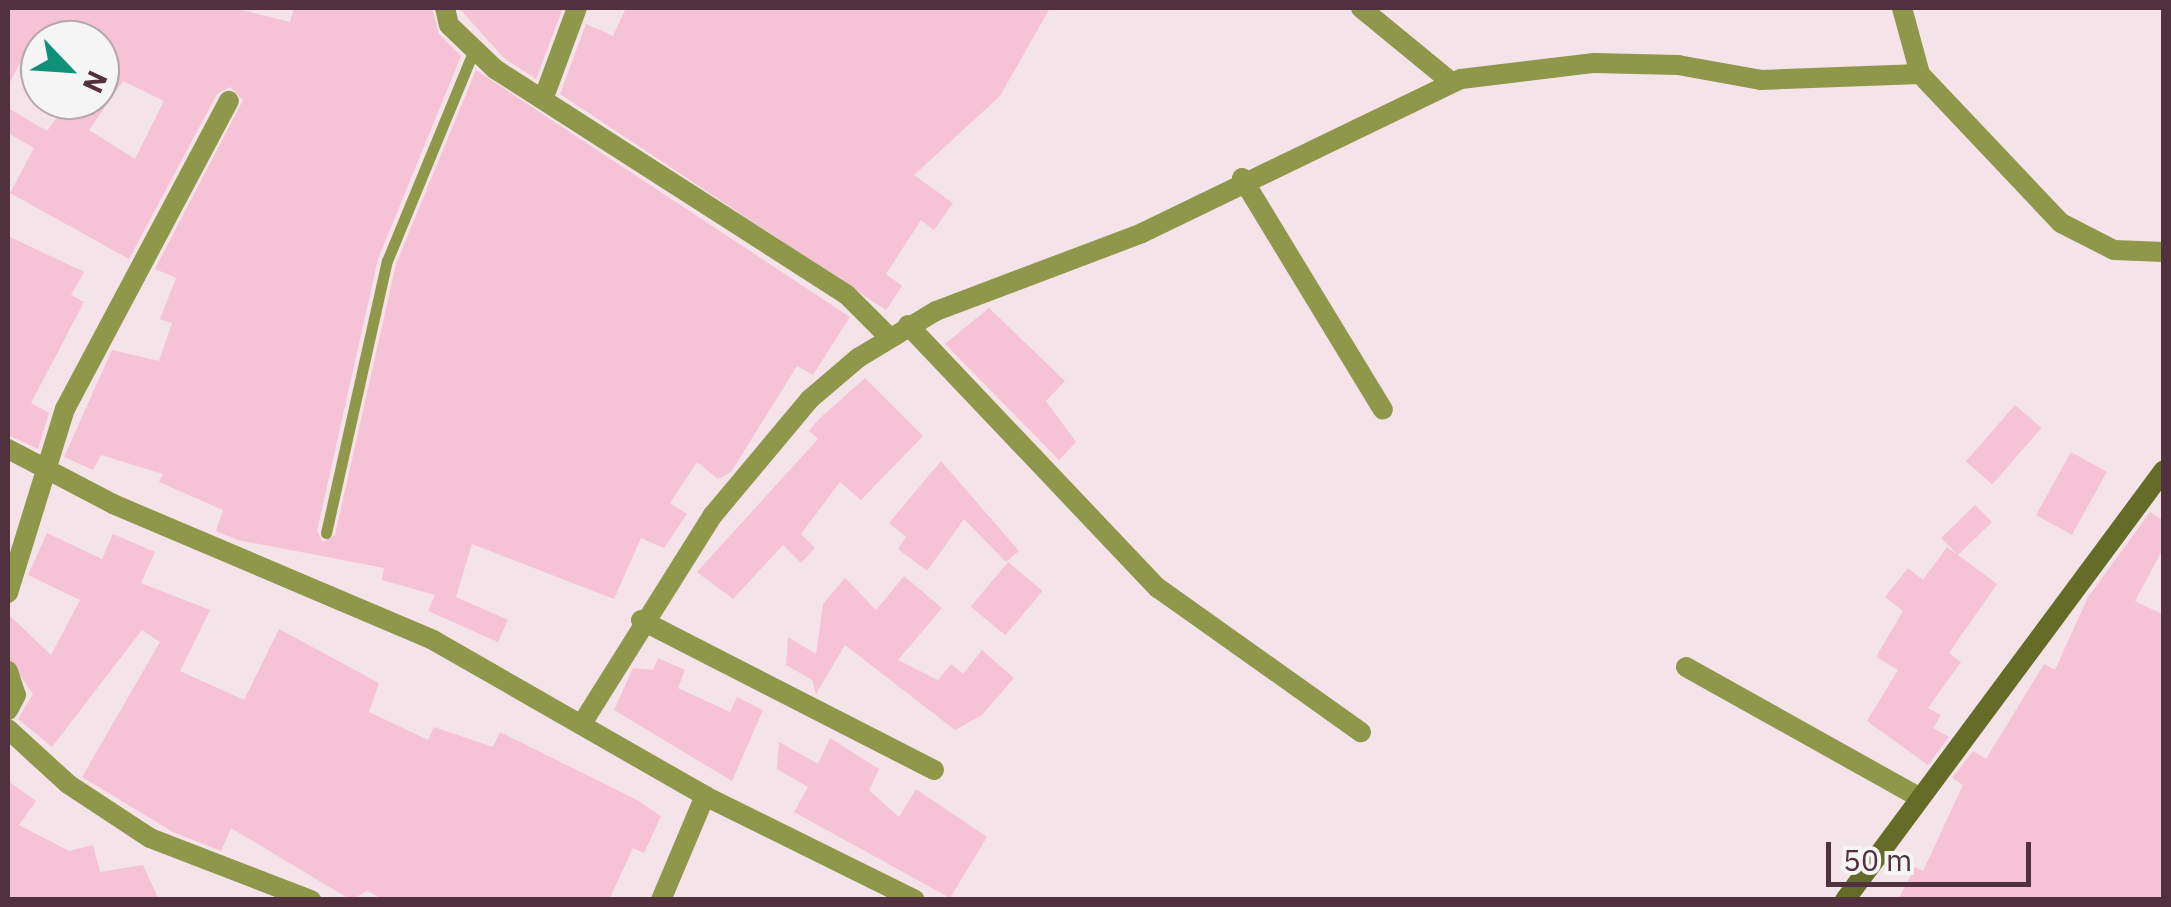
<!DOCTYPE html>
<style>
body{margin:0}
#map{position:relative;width:2171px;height:907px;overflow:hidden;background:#f4e3e9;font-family:"IBM Plex Sans",sans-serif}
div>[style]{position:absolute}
.building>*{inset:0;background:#f5c3d5;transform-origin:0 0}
.service>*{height:11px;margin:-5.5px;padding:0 5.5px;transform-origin:5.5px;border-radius:5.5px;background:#8e974a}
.minor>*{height:20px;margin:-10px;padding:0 10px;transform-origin:10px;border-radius:10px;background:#8e974a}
.secondary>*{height:20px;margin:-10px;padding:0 10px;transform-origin:10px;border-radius:10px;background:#646c27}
span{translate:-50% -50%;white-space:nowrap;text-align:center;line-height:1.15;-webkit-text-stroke:9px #f5f5f5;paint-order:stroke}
.frame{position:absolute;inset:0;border:10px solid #52313e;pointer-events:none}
.north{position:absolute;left:20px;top:20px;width:100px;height:100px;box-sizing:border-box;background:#f5f5f5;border:2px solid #b4a7ac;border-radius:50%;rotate:115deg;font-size:28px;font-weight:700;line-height:40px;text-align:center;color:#52313e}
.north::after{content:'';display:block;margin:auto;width:35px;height:45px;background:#0f9179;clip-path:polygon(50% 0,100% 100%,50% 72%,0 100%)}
.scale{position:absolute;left:1826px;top:842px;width:205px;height:45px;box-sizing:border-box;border:5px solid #52313e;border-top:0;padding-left:12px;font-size:30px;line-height:35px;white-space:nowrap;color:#52313e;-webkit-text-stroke:8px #f5f5f5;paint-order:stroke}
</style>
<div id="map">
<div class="building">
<i style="clip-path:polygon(evenodd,8px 8px,234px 8px,290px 22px,294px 8px,432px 8px,439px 34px,461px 56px,378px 259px,317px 531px,323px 542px,335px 535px,396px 264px,476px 70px,850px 317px,813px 375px,797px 366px,731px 472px,718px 479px,697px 462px,670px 503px,687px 514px,664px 548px,641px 538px,614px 599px,472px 544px,456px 597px,508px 620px,498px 642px,428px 611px,435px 595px,382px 580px,384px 568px,238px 540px,216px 531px,223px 510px,159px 482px,163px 474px,101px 455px,93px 470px,64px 457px,112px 350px,159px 361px,172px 323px,160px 319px,176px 278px,155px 269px,243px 100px,230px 87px,217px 94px,129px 259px,10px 193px,34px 148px,8px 133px,8px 108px,47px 131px,70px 100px,100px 100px,100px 40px,32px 40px,8px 86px,8px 8px,123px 81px,164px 101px,135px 159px,89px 130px,123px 81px)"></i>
<i style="clip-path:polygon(459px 8px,563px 8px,536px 79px,504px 58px)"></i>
<i style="clip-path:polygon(626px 8px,1050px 8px,1000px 96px,914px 175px,953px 203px,934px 230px,921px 220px,886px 274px,902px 286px,886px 310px,560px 94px,586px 24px,613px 36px)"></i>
<i style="clip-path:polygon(8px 236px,84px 272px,71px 295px,84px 302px,31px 403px,49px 413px,38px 449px,8px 435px)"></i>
<i style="clip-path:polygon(989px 308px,1065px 381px,1046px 401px,1076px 442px,1059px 460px,945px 344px)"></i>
<i style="clip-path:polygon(865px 378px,923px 436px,861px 500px,840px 482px,801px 534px,815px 548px,801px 563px,783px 545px,733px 599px,697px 572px,818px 439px,809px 431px,819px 419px)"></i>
<i style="left:2015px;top:405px;width:35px;height:75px;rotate:41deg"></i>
<i style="left:2071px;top:452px;width:41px;height:72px;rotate:29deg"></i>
<i style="clip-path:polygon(941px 461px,1019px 551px,1006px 562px,964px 519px,927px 571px,898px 549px,906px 537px,889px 523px)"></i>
<i style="clip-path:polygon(1975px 505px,1992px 522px,1958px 555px,1997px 584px,1949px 653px,1961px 662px,1928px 708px,1941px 715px,1933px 728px,1949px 737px,1928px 765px,1867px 721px,1898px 670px,1876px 657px,1903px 611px,1885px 597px,1908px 568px,1923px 580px,1947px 547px,1958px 555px,1941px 538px)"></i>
<i style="clip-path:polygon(2150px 512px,2164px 521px,2164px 547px,2135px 601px,2164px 615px,2164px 900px,1898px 900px,1915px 867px,1923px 871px,1963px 785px,1952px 778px,1973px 751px,1986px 759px,2044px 664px,2055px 670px,2088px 597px)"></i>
<i style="clip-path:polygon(47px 533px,102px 559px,113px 534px,155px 552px,141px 583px,210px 610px,180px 671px,244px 700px,279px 629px,379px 683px,369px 712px,428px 740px,434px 727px,493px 747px,500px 732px,637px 800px,661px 816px,644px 853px,633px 848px,609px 900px,384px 900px,367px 891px,351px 900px,231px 828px,221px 851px,173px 832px,82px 777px,160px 642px,142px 630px,52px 747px,18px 719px,33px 694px,8px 658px,8px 614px,51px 655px,80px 600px,28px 575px)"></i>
<i style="left:1008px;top:562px;width:45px;height:58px;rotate:40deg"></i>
<i style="clip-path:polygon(904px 576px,942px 608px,898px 660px,938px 680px,951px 664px,963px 674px,982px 650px,1014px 678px,982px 715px,955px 730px,845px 645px,816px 694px,812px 680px,786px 665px,788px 637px,816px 654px,823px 604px,845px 578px,876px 610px)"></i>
<i style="clip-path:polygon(658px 658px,685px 670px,678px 688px,730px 712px,737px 697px,763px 710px,732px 781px,614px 710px,633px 668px,653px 670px)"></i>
<i style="clip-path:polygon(830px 738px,879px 769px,869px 790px,899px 817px,916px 789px,987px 837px,950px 898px,794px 812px,808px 787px,777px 769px,779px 742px,818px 764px)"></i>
<i style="clip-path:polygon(8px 781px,36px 801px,19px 825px,69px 851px,93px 845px,100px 872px,143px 865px,159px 900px,8px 900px)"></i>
</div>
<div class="service">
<i style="left:326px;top:533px;width:279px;rotate:-77.4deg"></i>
<i style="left:387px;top:261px;width:228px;rotate:-67.6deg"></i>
</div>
<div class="minor">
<i style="left:445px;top:8px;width:17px;rotate:77deg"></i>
<i style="left:449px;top:25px;width:64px;rotate:43.7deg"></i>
<i style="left:495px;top:69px;width:417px;rotate:32.7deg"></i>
<i style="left:846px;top:294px;width:62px;rotate:45deg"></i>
<i style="left:1361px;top:8px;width:117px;rotate:39.4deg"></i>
<i style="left:1902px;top:8px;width:68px;rotate:74.7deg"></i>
<i style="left:544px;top:97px;width:95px;rotate:-69.7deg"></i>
<i style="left:1242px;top:178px;width:271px;rotate:58.7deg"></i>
<i style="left:908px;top:325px;width:363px;rotate:46.5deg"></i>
<i style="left:1158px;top:588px;width:249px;rotate:35.4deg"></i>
<i style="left:8px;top:449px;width:119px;rotate:27.6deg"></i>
<i style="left:113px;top:504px;width:348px;rotate:23deg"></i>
<i style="left:433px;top:640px;width:314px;rotate:29.8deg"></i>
<i style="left:705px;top:796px;width:234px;rotate:26.3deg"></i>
<i style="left:8px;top:593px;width:193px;rotate:-72.8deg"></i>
<i style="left:65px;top:409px;width:349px;rotate:-62deg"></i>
<i style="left:641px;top:620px;width:329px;rotate:27.1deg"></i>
<i style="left:1686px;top:667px;width:267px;rotate:29.2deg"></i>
<i style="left:8px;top:671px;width:25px;rotate:72deg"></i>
<i style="left:16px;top:695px;width:17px;rotate:118deg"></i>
<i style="left:583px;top:722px;width:244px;rotate:-57.9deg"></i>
<i style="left:713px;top:515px;width:151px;rotate:-50.1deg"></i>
<i style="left:810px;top:399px;width:63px;rotate:-40.5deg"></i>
<i style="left:858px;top:358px;width:91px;rotate:-31.1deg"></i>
<i style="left:936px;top:311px;width:220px;rotate:-20.7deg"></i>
<i style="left:1142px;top:233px;width:354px;rotate:-25.8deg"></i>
<i style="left:1461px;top:79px;width:134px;rotate:-6.9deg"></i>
<i style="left:1594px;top:63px;width:84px;rotate:1.4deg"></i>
<i style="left:1678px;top:65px;width:84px;rotate:10.2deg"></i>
<i style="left:1761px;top:80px;width:159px;rotate:-2.2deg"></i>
<i style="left:1920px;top:74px;width:205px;rotate:46.6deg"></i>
<i style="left:2061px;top:223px;width:59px;rotate:27deg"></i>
<i style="left:2114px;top:250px;width:50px;rotate:2.3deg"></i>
<i style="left:8px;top:729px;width:81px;rotate:42.5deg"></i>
<i style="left:68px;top:784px;width:98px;rotate:33.4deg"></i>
<i style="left:150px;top:838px;width:173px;rotate:21.1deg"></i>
<i style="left:661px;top:900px;width:113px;rotate:-67.1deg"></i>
</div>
<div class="secondary">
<i style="left:1845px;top:900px;width:535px;rotate:-53.43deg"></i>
</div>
<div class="frame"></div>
<div class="north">N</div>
<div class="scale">50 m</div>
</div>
